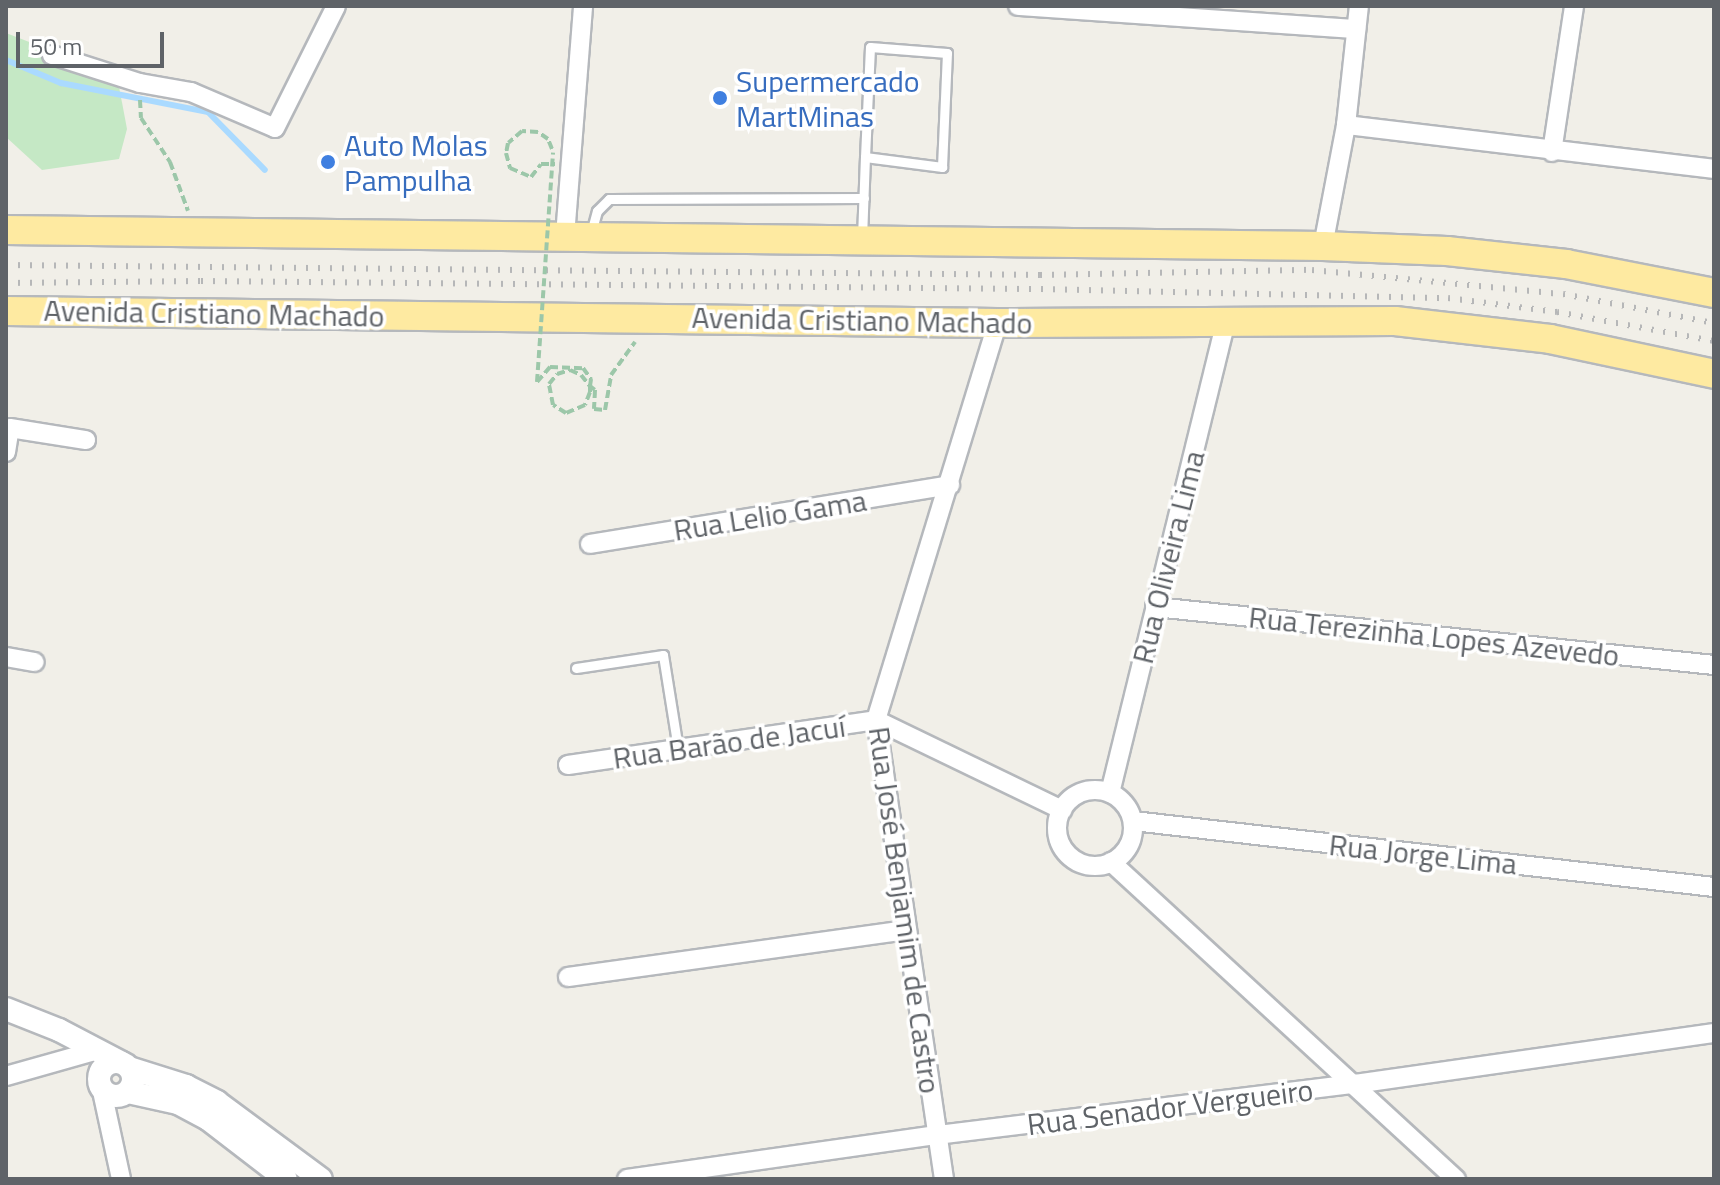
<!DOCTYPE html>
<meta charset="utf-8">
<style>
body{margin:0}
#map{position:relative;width:1720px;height:1185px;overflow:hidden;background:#f1efe8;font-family:"Titillium Web",sans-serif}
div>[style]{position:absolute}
.green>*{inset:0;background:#c5e8c5}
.stream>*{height:6px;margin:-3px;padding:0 3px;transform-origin:3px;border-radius:3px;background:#aadaff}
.path>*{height:4px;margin-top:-2px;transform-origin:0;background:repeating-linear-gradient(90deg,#9cc7a9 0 8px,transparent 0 12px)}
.roads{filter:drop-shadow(2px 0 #b5b8bc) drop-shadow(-2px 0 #b5b8bc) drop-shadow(0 2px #b5b8bc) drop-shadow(0 -2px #b5b8bc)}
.service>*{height:9px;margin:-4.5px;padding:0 4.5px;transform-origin:4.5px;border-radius:4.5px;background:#fff}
.minor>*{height:18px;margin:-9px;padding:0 9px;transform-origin:9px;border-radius:9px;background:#fff}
.minor>.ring{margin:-9px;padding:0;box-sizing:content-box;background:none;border:18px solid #fff;border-radius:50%}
.tertiary>*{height:22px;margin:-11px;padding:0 11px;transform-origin:11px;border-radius:11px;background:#fff}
.tertiary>.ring{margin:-11px;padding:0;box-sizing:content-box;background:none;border:22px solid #fff;border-radius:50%}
.trunk>*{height:28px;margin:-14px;padding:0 14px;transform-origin:14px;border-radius:14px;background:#feeaa1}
.rail>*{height:6px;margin-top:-3px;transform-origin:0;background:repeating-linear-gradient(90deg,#b6b7b8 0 2px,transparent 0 12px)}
.path-bridge>*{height:4px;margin-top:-2px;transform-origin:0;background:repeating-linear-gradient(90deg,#9cc7a9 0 8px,transparent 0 12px)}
.dots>*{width:22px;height:22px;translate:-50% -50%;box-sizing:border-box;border:4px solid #fff;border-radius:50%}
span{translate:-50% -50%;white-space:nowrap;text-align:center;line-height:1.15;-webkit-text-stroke:7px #fff;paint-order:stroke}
.shop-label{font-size:30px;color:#366cbe}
.left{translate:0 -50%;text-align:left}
.street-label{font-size:30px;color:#5f6368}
.frame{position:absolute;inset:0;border:8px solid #5f6368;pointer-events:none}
.scale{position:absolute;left:16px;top:32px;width:148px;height:36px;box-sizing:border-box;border:4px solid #5f6368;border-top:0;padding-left:10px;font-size:24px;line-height:28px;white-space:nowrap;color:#5f6368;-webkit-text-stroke:6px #fff;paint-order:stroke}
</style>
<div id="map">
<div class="green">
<i style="clip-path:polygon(6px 33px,117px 76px,127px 129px,119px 159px,42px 170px,6px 137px)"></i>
</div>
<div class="stream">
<i style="left:6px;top:60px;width:60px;rotate:22.7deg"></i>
<i style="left:61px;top:83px;width:150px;rotate:11.2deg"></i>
<i style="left:208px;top:112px;width:81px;rotate:45.5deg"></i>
</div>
<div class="path">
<i style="left:140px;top:100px;width:18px;rotate:87deg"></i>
<i style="left:141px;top:118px;width:53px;rotate:56.6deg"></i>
<i style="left:170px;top:162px;width:52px;rotate:69.8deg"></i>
<i style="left:552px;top:149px;width:11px;rotate:-112deg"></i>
<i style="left:548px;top:139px;width:12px;rotate:-145deg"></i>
<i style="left:538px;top:132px;width:16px;rotate:-176deg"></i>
<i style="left:522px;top:131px;width:18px;rotate:139deg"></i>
<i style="left:508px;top:143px;width:10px;rotate:101deg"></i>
<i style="left:506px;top:153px;width:16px;rotate:75deg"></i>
<i style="left:510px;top:168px;width:23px;rotate:23deg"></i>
<i style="left:531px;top:177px;width:16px;rotate:-52deg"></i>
<i style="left:541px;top:164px;width:14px"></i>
<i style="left:537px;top:382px;width:20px;rotate:-49deg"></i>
<i style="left:550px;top:367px;width:33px;rotate:2deg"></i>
<i style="left:583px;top:368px;width:14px;rotate:54deg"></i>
<i style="left:591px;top:379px;width:7px;rotate:98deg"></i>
<i style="left:590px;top:386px;width:6px;rotate:90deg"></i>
<i style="left:590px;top:392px;width:14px;rotate:111deg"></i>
<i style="left:585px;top:405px;width:21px;rotate:157deg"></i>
<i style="left:566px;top:413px;width:15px;rotate:-148deg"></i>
<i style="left:553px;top:405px;width:21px;rotate:-101deg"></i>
<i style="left:549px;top:384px;width:13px;rotate:-51deg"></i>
<i style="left:557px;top:374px;width:14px;rotate:-17deg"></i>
<i style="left:570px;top:370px;width:12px;rotate:24deg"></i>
<i style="left:581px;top:375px;width:14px;rotate:51deg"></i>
<i style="left:590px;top:386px;width:6px;rotate:39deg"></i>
<i style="left:595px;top:390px;width:19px;rotate:93deg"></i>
<i style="left:594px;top:409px;width:11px;rotate:5deg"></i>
<i style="left:605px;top:410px;width:36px;rotate:-80deg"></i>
<i style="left:611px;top:375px;width:41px;rotate:-54deg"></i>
</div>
<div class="roads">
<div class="service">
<i style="left:591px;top:233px;width:23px;rotate:-75deg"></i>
<i style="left:597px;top:211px;width:17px;rotate:-45deg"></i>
<i style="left:609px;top:199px;width:255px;rotate:-0.2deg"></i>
<i style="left:862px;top:238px;width:81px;rotate:-87.9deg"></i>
<i style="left:865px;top:157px;width:78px;rotate:7.4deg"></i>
<i style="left:942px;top:167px;width:114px;rotate:-87.5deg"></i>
<i style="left:947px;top:53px;width:77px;rotate:-175.5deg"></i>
<i style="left:870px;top:47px;width:110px;rotate:92.6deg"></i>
<i style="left:576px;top:668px;width:88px;rotate:-8.5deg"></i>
<i style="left:663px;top:655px;width:95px;rotate:80.9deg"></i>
</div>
<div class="minor">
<i style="left:1018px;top:6px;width:339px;rotate:3.9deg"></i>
<i style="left:52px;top:55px;width:92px;rotate:17.7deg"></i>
<i style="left:140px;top:83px;width:52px;rotate:10deg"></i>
<i style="left:191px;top:92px;width:91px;rotate:23.2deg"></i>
<i style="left:275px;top:128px;width:136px;rotate:-63.4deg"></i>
<i style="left:1346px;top:125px;width:371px;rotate:6.8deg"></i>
<i style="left:1552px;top:152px;width:148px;rotate:-81.4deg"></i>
<i style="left:565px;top:236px;width:231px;rotate:-85.5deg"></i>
<i style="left:1323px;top:246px;width:123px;rotate:-79.2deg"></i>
<i style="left:1346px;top:125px;width:120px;rotate:-83.8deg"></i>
<i style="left:6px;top:452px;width:24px;rotate:-81deg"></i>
<i style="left:10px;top:428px;width:77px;rotate:9deg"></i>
<i style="left:590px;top:544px;width:365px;rotate:-9.3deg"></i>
<i style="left:1155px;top:607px;width:562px;rotate:5.92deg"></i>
<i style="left:6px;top:657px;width:29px;rotate:10deg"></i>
<i style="left:568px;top:765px;width:311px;rotate:-8.3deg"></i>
<i style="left:876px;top:720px;width:207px;rotate:25.8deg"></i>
<i class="ring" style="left:1057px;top:790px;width:58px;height:58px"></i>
<i style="left:1110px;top:793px;width:486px;rotate:-76.2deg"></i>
<i style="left:1133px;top:821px;width:585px;rotate:6.48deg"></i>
<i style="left:1111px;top:862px;width:469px;rotate:42.6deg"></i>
<i style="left:568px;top:977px;width:342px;rotate:-7.9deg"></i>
<i style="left:6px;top:1076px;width:88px;rotate:-15.8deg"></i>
<i style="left:102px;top:1091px;width:90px;rotate:77.8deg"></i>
<i style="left:627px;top:1179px;width:313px;rotate:-8.1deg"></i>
<i style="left:937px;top:1135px;width:421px;rotate:-7deg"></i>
<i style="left:1355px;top:1084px;width:363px;rotate:-8.1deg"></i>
<i style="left:944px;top:1179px;width:464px;rotate:-98.4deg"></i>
<i style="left:876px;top:720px;width:415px;rotate:-73deg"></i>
</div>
<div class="tertiary">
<i style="left:6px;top:1009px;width:57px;rotate:21.6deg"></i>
<i style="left:59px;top:1030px;width:69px;rotate:27.7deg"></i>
<i class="ring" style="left:99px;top:1062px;width:12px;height:12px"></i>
<i style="left:129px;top:1068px;width:60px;rotate:17.5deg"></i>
<i style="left:186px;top:1086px;width:35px;rotate:27deg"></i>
<i style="left:217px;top:1102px;width:129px;rotate:36.5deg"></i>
<i style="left:128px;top:1092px;width:51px;rotate:12.4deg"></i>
<i style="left:178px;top:1103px;width:34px;rotate:28deg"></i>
<i style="left:208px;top:1119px;width:98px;rotate:37.6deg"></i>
</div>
<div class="trunk">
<i style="left:6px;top:230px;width:1317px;rotate:0.7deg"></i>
<i style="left:1323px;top:246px;width:124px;rotate:2.3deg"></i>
<i style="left:1447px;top:251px;width:120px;rotate:6.2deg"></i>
<i style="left:1566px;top:264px;width:151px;rotate:11.1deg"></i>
<i style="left:6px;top:311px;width:991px;rotate:0.69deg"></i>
<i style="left:997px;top:323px;width:398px;rotate:-0.3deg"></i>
<i style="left:1395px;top:321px;width:156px;rotate:6.6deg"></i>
<i style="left:1550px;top:339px;width:168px;rotate:12deg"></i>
</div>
</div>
<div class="rail">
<i style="left:6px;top:265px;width:1034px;rotate:0.55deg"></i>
<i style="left:1040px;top:275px;width:272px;rotate:-1.1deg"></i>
<i style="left:1312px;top:270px;width:252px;rotate:5.5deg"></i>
<i style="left:1563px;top:294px;width:154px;rotate:10.9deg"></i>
<i style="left:6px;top:283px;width:195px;rotate:-0.6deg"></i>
<i style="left:201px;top:281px;width:840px;rotate:0.55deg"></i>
<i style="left:1041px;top:289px;width:407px;rotate:1.3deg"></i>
<i style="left:1448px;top:298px;width:110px;rotate:7.3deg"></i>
<i style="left:1557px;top:312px;width:160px;rotate:10.5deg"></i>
</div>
<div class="path-bridge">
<i style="left:537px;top:382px;width:230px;rotate:-86deg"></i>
</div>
<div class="dots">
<i style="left:720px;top:98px;background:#3f7fe0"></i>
<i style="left:328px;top:162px;background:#3f7fe0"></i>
</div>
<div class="shop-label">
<span class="left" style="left:736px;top:98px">Supermercado<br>MartMinas</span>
<span class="left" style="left:344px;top:162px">Auto Molas<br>Pampulha</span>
</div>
<div class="street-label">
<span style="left:214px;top:313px;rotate:1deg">Avenida Cristiano Machado</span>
<span style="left:862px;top:320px;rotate:1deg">Avenida Cristiano Machado</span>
<span style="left:770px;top:515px;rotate:-9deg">Rua Lelio Gama</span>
<span style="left:1168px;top:557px;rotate:-76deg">Rua Oliveira Lima</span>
<span style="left:1434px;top:636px;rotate:6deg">Rua Terezinha Lopes Azevedo</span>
<span style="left:729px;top:742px;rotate:-8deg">Rua Barão de Jacuí</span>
<span style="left:1423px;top:854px;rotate:6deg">Rua Jorge Lima</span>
<span style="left:905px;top:910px;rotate:82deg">Rua José Benjamim de Castro</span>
<span style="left:1170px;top:1107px;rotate:-7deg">Rua Senador Vergueiro</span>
</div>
<div class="frame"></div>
<div class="scale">50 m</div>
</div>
